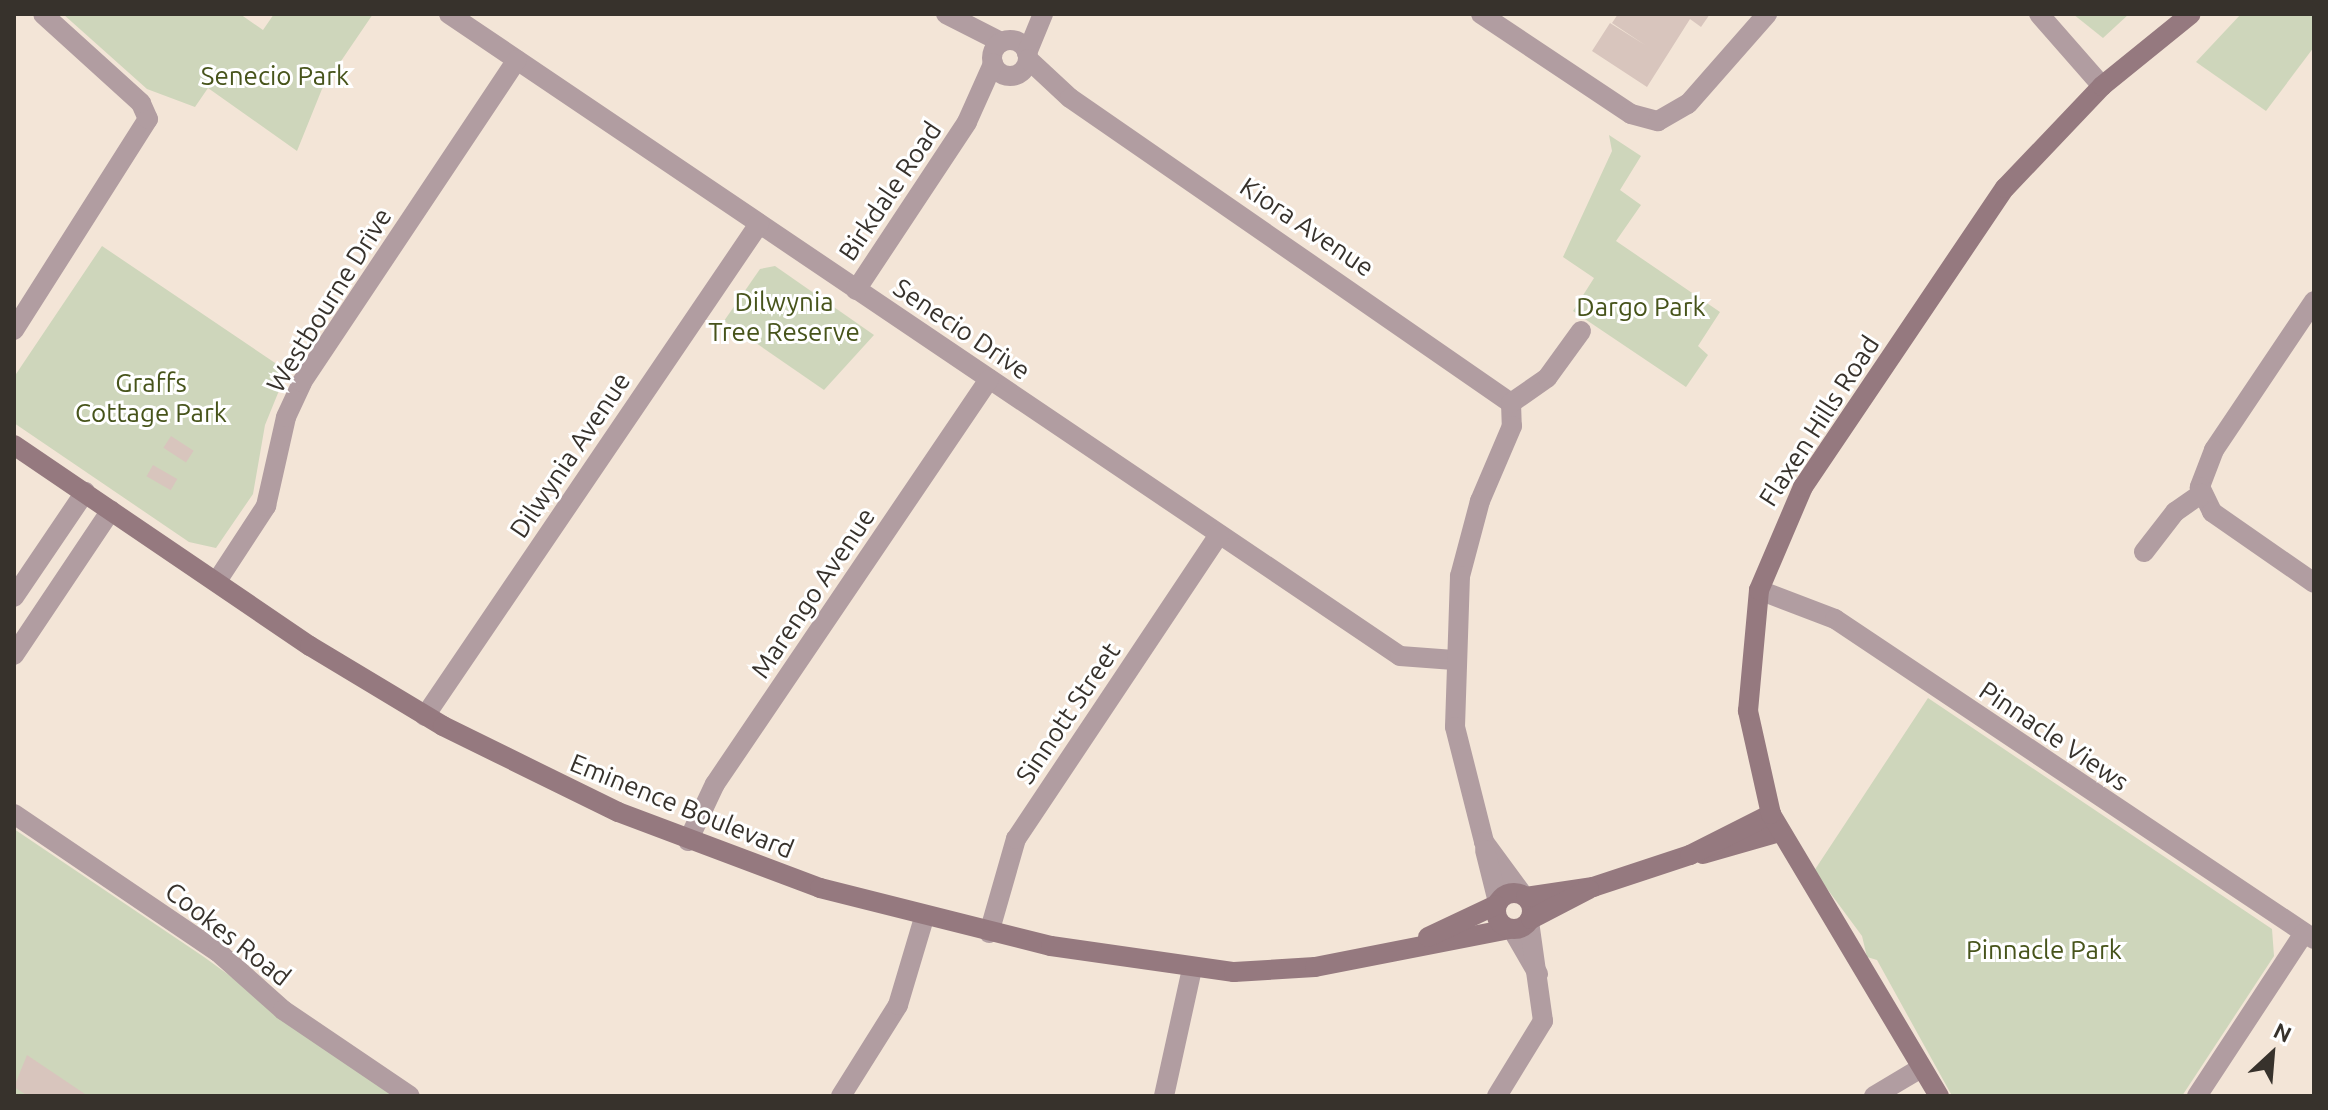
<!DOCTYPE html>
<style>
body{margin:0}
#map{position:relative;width:2328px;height:1110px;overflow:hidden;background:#f3e5d7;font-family:Ubuntu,sans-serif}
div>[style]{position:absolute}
.green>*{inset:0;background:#ced6bb}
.building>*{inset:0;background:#d8c5bd;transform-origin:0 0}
.street>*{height:20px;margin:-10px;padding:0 10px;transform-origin:10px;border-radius:10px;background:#b19da1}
.street>.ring{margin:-10px;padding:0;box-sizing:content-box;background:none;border:20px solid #b19da1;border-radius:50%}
.secondary>*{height:20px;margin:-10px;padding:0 10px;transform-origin:10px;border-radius:10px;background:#95797f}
.secondary>.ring{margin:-10px;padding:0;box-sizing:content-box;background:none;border:20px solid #95797f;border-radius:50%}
span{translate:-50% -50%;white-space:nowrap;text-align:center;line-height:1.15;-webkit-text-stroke:6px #fff;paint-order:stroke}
.park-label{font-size:26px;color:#47541b}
.street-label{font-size:26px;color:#37322c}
.frame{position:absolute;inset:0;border:16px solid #37322c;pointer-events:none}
.north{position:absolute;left:2232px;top:1014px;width:80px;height:80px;-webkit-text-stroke:6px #fff;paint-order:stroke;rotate:26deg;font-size:22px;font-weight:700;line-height:32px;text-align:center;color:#37322c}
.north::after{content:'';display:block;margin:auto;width:28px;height:36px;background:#37322c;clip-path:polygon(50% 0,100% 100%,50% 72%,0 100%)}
</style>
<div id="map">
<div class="green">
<i style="clip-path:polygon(63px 14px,240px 14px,263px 30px,274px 14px,373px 14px,322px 89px,297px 151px,208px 88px,195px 107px,147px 89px)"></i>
<i style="clip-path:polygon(2073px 14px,2129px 14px,2103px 38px)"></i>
<i style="clip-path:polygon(2241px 14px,2314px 14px,2314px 47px,2266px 111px,2196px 62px)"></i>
<i style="clip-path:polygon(1609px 135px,1641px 156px,1620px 190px,1641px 205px,1616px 241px,1720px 312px,1698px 346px,1708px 355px,1686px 387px,1573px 311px,1594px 278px,1563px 257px,1612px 151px)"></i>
<i style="clip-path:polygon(102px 246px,287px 371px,265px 425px,253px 494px,216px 548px,189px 542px,14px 423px,14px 377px)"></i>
<i style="clip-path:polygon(775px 266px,874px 335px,824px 390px,724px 321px,760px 269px)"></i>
<i style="clip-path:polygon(1928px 698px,2272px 929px,2274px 956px,2182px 1096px,1951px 1094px,1877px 960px,1867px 957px,1862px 936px,1814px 871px)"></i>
<i style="clip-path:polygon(14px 829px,204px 957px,396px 1096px,14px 1096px)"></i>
</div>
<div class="building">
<i style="clip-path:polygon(1618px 14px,1684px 16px,1710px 14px,1701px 27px,1690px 19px,1647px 87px,1592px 51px,1610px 23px,1645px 45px,1612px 23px)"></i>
<i style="left:171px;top:436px;width:27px;height:14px;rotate:33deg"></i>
<i style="left:153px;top:465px;width:28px;height:13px;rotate:30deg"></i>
<i style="clip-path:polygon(27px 1055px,88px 1096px,28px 1096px,14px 1087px)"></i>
</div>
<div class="street">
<i style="left:449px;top:14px;width:1147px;rotate:34.02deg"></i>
<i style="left:1400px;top:656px;width:54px;rotate:4.2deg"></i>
<i style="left:946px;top:14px;width:62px;rotate:27deg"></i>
<i style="left:1481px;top:14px;width:180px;rotate:33.7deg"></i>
<i style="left:1631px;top:114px;width:28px;rotate:15deg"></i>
<i style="left:1658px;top:121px;width:34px;rotate:-30deg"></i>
<i style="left:1688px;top:104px;width:120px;rotate:-48.7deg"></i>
<i style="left:2039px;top:14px;width:96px;rotate:48.8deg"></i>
<i class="ring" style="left:992px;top:40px;width:16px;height:16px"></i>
<i style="left:1027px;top:53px;width:42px;rotate:-67.7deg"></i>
<i style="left:1028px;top:59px;width:57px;rotate:42.9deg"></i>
<i style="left:1070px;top:98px;width:536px;rotate:34.67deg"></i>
<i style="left:1511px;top:403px;width:23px;rotate:88deg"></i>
<i style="left:1512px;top:426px;width:82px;rotate:113.1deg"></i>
<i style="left:1480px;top:501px;width:78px;rotate:104.9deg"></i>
<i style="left:1460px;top:576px;width:151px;rotate:91.9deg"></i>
<i style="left:1455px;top:727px;width:119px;rotate:75.8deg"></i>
<i style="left:1484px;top:842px;width:66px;rotate:53.7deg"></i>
<i style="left:856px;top:290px;width:201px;rotate:-56.5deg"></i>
<i style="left:967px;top:122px;width:64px;rotate:-65.9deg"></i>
<i style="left:2314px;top:301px;width:179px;rotate:123.9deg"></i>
<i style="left:2214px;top:450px;width:40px;rotate:111deg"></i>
<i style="left:2200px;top:487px;width:28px;rotate:64deg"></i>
<i style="left:2212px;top:512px;width:124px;rotate:34.8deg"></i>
<i style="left:14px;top:330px;width:250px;rotate:-57.6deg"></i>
<i style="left:148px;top:119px;width:17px;rotate:-114deg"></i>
<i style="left:141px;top:103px;width:132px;rotate:-137.8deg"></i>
<i style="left:1511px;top:403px;width:44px;rotate:-34.8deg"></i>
<i style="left:1547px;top:378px;width:58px;rotate:-54.1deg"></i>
<i style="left:2144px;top:552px;width:51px;rotate:-52.2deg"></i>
<i style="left:2175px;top:512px;width:32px;rotate:-35deg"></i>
<i style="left:217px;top:581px;width:90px;rotate:-56.8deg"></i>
<i style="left:266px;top:506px;width:91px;rotate:-77.3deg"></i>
<i style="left:286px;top:417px;width:38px;rotate:-65deg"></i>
<i style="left:302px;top:382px;width:387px;rotate:-56.3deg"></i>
<i style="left:1759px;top:590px;width:81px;rotate:20.9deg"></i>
<i style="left:1835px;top:619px;width:576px;rotate:33.75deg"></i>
<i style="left:14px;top:597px;width:127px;rotate:-55.9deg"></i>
<i style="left:14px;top:655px;width:174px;rotate:-56.2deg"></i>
<i style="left:425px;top:716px;width:595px;rotate:-55.83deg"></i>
<i style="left:14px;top:814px;width:246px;rotate:34.1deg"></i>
<i style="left:218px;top:952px;width:87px;rotate:41.7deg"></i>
<i style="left:283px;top:1010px;width:153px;rotate:34.1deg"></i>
<i style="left:688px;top:841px;width:63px;rotate:-64.7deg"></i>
<i style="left:715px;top:784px;width:489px;rotate:-55.9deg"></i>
<i style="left:1485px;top:850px;width:54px;rotate:76deg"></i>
<i style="left:1512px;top:929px;width:52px;rotate:60deg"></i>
<i style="left:989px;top:933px;width:98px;rotate:-74deg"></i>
<i style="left:1016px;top:839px;width:366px;rotate:-56.3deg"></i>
<i style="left:841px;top:1096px;width:107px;rotate:-57.9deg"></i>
<i style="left:898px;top:1005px;width:91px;rotate:-73.4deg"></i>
<i style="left:1164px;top:1096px;width:130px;rotate:-77.6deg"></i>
<i style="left:1497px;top:1096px;width:88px;rotate:-58.5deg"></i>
<i style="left:1543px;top:1021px;width:101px;rotate:-98deg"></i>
<i style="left:1874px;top:1096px;width:55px;rotate:-30.8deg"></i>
<i style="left:2197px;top:1096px;width:195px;rotate:-56.7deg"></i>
</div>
<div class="secondary">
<i style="left:14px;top:445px;width:358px;rotate:34.2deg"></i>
<i style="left:310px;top:646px;width:155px;rotate:31deg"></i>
<i style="left:443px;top:726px;width:195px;rotate:26.2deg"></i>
<i style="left:618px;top:812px;width:216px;rotate:20.6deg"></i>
<i style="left:820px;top:888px;width:238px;rotate:14.1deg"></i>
<i style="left:1051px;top:946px;width:185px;rotate:8.1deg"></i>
<i style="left:1234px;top:972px;width:81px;rotate:-3.5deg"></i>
<i style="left:1315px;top:967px;width:197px;rotate:-11.1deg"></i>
<i style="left:1703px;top:854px;width:79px;rotate:-16.1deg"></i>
<i class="ring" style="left:1496px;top:893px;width:16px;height:16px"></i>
<i style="left:1526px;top:897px;width:68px;rotate:-8.5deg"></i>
<i style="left:1593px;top:887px;width:102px;rotate:-18.3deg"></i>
<i style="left:1690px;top:855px;width:91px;rotate:-26.8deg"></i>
<i style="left:1531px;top:919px;width:65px;rotate:-27.3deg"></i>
<i style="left:1428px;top:937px;width:75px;rotate:-25.2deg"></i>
<i style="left:1939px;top:1096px;width:328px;rotate:-120.8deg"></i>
<i style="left:1771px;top:814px;width:106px;rotate:-102.6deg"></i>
<i style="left:1748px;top:711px;width:121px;rotate:-84.8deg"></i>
<i style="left:1759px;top:590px;width:112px;rotate:-66.9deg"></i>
<i style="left:1803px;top:487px;width:361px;rotate:-56deg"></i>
<i style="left:2005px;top:188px;width:141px;rotate:-46.4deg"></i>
<i style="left:2102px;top:86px;width:114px;rotate:-39deg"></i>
</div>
<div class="park-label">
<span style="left:275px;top:76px">Senecio Park</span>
<span style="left:784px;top:317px">Dilwynia<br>Tree Reserve</span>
<span style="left:1641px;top:307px">Dargo Park</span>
<span style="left:151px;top:398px">Graffs<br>Cottage Park</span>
<span style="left:2044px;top:950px">Pinnacle Park</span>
</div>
<div class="street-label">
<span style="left:890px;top:191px;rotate:-56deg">Birkdale Road</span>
<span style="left:1307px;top:227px;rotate:34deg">Kiora Avenue</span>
<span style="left:329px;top:300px;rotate:-58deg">Westbourne Drive</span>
<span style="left:962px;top:329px;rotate:34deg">Senecio Drive</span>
<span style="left:1819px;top:421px;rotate:-57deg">Flaxen Hills Road</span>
<span style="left:570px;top:455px;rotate:-56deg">Dilwynia Avenue</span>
<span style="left:813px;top:593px;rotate:-56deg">Marengo Avenue</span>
<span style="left:1068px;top:713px;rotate:-56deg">Sinnott Street</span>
<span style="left:2054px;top:736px;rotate:34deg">Pinnacle Views</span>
<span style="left:682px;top:806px;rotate:22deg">Eminence Boulevard</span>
<span style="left:228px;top:934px;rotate:38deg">Cookes Road</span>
</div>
<div class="frame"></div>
<div class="north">N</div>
</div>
